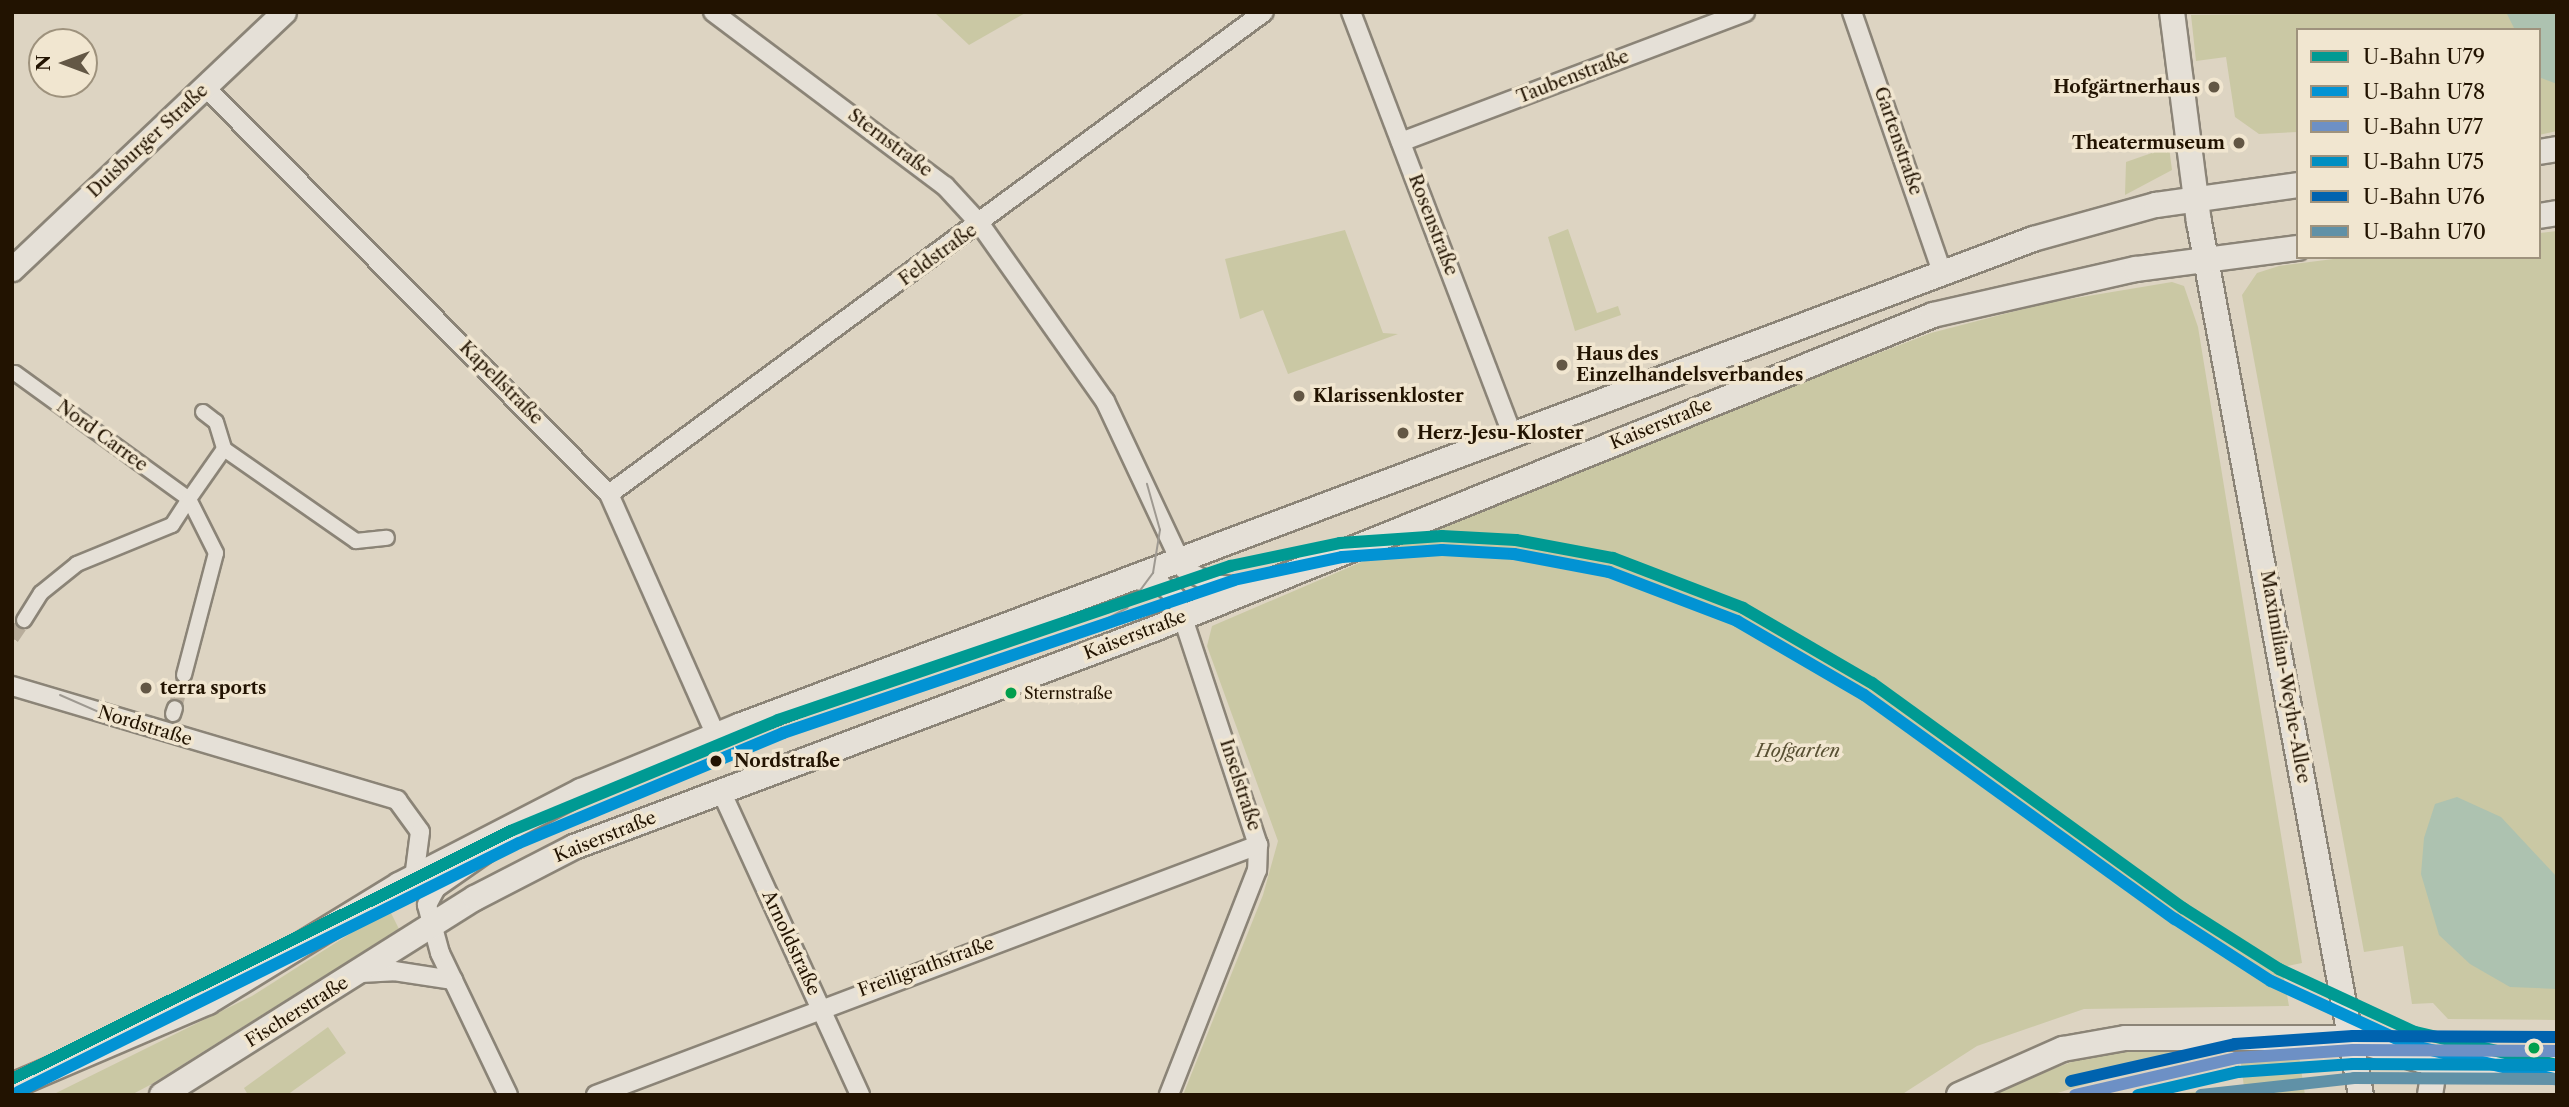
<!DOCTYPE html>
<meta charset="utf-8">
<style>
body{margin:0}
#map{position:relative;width:2569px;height:1107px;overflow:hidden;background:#ddd4c2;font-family:"Libre Caslon Text",serif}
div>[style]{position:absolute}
.green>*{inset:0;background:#cac8a4}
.water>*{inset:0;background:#adc2b0}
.pedestrian-tunnel>*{height:14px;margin-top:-7px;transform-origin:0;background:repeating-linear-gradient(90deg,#b8ad9b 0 14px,transparent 0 21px)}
.roads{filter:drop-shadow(2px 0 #8b8477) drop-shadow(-2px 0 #8b8477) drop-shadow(0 2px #8b8477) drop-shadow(0 -2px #8b8477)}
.pedestrian>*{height:14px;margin:-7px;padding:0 7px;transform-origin:7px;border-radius:7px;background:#e5e0d7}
.minor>*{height:18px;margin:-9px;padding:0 9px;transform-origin:9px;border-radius:9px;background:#e5e0d7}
.tertiary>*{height:23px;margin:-11.5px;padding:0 11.5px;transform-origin:11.5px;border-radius:11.5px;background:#e5e0d7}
.secondary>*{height:24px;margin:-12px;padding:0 12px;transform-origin:12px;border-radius:12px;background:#e5e0d7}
.tram>*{height:2px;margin:-1px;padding:0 1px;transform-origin:1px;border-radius:1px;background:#9e9991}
.metro-1>*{height:12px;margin:-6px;padding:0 6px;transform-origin:6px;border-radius:6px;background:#009a93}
.metro-2>*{height:12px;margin:-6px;padding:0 6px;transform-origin:6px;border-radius:6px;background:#0293d4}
.metro-3>*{height:12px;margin:-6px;padding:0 6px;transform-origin:6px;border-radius:6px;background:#6d90c5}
.metro-4>*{height:12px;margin:-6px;padding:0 6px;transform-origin:6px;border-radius:6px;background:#008fc2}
.metro-5>*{height:12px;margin:-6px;padding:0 6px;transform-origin:6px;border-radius:6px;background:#0063af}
.metro-6>*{height:12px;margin:-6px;padding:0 6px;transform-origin:6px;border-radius:6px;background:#6091a7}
.dots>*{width:19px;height:19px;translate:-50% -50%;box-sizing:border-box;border:4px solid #f1e6d0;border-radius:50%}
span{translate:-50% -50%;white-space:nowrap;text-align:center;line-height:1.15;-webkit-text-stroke:7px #f1e6d0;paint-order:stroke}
.bus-label{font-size:16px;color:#221301}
.left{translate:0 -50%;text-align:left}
.street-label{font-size:18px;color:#221301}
.poi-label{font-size:18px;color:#221301;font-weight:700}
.right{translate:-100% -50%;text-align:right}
.park-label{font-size:18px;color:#574f32;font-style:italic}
.stop-label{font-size:18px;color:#221301;font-weight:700}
.frame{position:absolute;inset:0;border:14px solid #221301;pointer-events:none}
.legend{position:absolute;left:2296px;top:28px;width:245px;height:231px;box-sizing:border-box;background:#f1e6d0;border:2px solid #9e927d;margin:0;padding:9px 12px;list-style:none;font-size:21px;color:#221301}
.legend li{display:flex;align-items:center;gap:14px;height:35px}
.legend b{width:35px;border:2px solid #9e927d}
.north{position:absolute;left:28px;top:28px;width:70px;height:70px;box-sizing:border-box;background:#f1e6d0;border:2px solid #9e927d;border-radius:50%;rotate:270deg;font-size:19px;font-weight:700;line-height:28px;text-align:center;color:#221301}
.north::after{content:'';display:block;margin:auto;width:24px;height:32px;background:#635745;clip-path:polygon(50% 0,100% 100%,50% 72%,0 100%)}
</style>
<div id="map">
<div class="green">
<i style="clip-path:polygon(934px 12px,1027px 12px,969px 45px)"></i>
<i style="clip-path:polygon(2557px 12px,2557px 131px,2539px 135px,2539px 30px,2298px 30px,2298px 132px,2259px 134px,2235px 117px,2226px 57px,2196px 61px,2191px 15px)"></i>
<i style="clip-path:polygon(2169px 147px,2172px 170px,2125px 195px,2126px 162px)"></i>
<i style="clip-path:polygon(1568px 229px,1597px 313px,1618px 306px,1621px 315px,1575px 331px,1548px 237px)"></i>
<i style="clip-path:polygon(1345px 230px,1383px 333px,1398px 334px,1288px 374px,1263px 310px,1240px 319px,1225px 259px)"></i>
<i style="clip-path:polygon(2557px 231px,2557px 1020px,2448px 1019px,2433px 1003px,2412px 1004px,2403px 946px,2364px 952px,2242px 295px,2257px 273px,2279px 266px,2349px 257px,2539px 257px,2539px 233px)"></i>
<i style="clip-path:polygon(2172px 282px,2184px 286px,2198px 327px,2302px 963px,2282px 967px,2289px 1006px,2084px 1009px,1977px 1046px,1901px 1095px,1183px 1095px,1263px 895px,1278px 841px,1207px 646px,1212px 626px,1597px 461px,1931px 333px,2046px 303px)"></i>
<i style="clip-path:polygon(389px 909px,399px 929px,150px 1085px,131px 1095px,52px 1095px,252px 996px)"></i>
<i style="clip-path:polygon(328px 1027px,346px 1053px,287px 1095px,248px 1095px,244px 1088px)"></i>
<i style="clip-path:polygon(2239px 1049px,2158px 1062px,2051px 1095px,1983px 1095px,2104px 1050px,2298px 1049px,2305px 1095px,2162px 1095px,2244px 1087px)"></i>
</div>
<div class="water">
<i style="clip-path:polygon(2506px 12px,2557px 12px,2557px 84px,2539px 77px,2539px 30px,2515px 30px)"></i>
<i style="clip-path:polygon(2457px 797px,2501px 817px,2557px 877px,2557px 989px,2510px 987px,2470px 964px,2439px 935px,2421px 874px,2424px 838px,2435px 804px)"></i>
</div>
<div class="pedestrian-tunnel">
<i style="left:12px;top:638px;width:22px;rotate:-56deg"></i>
<i style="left:175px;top:708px;width:34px;rotate:-75deg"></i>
</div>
<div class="roads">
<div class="pedestrian">
<i style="left:15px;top:373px;width:215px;rotate:35.9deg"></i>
<i style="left:189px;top:499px;width:31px;rotate:123deg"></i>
<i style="left:172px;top:525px;width:103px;rotate:157.7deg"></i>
<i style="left:77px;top:564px;width:46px;rotate:141.1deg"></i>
<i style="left:41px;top:593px;width:32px;rotate:122deg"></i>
<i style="left:203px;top:412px;width:16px;rotate:38deg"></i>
<i style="left:216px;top:422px;width:28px;rotate:73deg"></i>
<i style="left:224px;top:449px;width:161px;rotate:34.9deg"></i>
<i style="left:356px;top:541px;width:31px;rotate:-6deg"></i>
<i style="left:184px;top:675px;width:126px;rotate:-75.3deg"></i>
<i style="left:216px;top:553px;width:60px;rotate:-116.6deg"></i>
<i style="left:189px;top:499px;width:61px;rotate:-55deg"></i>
<i style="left:173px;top:714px;width:6px;rotate:-72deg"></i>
</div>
<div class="minor">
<i style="left:713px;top:12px;width:290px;rotate:36.9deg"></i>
<i style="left:945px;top:186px;width:52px;rotate:47.4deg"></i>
<i style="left:980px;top:224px;width:217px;rotate:54.8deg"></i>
<i style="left:1105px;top:401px;width:186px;rotate:64.8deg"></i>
<i style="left:1184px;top:569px;width:32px;rotate:28deg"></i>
<i style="left:1212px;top:584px;width:42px;rotate:5.4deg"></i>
<i style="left:1351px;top:12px;width:455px;rotate:69.1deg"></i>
<i style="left:1852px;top:12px;width:275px;rotate:70.9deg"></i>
<i style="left:205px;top:87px;width:573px;rotate:45.21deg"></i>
<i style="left:609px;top:494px;width:265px;rotate:66.1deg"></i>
<i style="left:1401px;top:142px;width:368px;rotate:-20.7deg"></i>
<i style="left:609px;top:494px;width:813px;rotate:-36.35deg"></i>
<i style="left:1135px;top:580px;width:27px;rotate:10deg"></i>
<i style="left:1162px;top:585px;width:18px;rotate:41deg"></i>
<i style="left:1176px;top:597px;width:261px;rotate:71.7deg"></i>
<i style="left:1258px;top:845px;width:25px;rotate:92deg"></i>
<i style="left:1257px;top:870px;width:242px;rotate:111.4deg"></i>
<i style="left:12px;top:686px;width:402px;rotate:16.5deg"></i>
<i style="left:397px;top:800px;width:39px;rotate:54deg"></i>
<i style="left:420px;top:832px;width:46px;rotate:97.4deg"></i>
<i style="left:721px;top:791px;width:334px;rotate:65.4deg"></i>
<i style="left:361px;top:973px;width:33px;rotate:-3deg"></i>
<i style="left:394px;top:971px;width:60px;rotate:8.7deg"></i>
<i style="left:508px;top:1095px;width:157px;rotate:-115.6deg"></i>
<i style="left:440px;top:953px;width:50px;rotate:-105.2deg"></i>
<i style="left:427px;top:905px;width:19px;rotate:-62deg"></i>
<i style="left:436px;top:888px;width:93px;rotate:-34.9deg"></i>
<i style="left:596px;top:1095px;width:708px;rotate:-20.69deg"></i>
</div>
<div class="tertiary">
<i style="left:12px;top:269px;width:374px;rotate:-43.4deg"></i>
</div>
<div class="secondary">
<i style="left:2172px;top:12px;width:212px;rotate:82.7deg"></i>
<i style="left:2199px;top:222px;width:888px;rotate:79.49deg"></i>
<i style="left:2539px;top:152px;width:18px;rotate:-9deg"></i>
<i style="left:2539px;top:216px;width:18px;rotate:-9deg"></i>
<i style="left:12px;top:1086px;width:213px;rotate:-23.2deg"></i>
<i style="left:208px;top:1002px;width:224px;rotate:-31.5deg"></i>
<i style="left:399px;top:885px;width:205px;rotate:-27.3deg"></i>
<i style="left:581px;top:791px;width:171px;rotate:-22.4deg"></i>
<i style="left:739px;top:726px;width:1383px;rotate:-20.62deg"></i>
<i style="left:2033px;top:239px;width:128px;rotate:-15.5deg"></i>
<i style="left:2156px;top:205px;width:143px;rotate:-8deg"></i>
<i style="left:162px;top:1095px;width:370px;rotate:-32.2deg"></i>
<i style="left:475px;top:898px;width:111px;rotate:-27.3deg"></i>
<i style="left:574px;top:847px;width:620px;rotate:-20.6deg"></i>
<i style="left:1154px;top:629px;width:840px;rotate:-21.95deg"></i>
<i style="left:1933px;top:315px;width:208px;rotate:-12.8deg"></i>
<i style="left:2136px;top:269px;width:163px;rotate:-7.4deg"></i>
<i style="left:1959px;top:1095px;width:114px;rotate:-23.9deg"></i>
<i style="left:2063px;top:1049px;width:63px;rotate:-10.1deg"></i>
<i style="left:2125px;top:1038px;width:224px"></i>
<i style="left:2349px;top:1038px;width:75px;rotate:17deg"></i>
<i style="left:2421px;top:1060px;width:136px;rotate:2.1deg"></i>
<i style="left:2430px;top:1095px;width:20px;rotate:-81deg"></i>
<i style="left:2433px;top:1075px;width:24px;rotate:-33deg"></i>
</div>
</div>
<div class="tram">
<i style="left:1084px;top:631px;width:49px;rotate:-28.1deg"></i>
<i style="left:1127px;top:608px;width:44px;rotate:-53.4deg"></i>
<i style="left:1153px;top:573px;width:44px;rotate:-80.8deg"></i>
<i style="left:1160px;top:530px;width:48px;rotate:-105.8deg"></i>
<i style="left:60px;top:695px;width:77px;rotate:23.6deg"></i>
</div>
<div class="metro-1">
<i style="left:12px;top:1079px;width:559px;rotate:-26.43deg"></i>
<i style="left:513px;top:830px;width:287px;rotate:-22.5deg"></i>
<i style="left:778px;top:720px;width:478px;rotate:-18.8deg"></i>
<i style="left:1230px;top:566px;width:112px;rotate:-11.8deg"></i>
<i style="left:1340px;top:543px;width:102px;rotate:-3.9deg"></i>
<i style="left:1442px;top:536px;width:74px;rotate:3.1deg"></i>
<i style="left:1516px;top:540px;width:99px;rotate:10.5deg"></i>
<i style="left:1613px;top:558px;width:139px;rotate:21deg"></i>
<i style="left:1743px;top:608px;width:149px;rotate:30.2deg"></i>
<i style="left:1872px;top:683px;width:384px;rotate:35.9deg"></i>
<i style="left:2183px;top:908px;width:114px;rotate:32.4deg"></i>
<i style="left:2279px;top:969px;width:150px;rotate:24.9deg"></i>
<i style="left:2415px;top:1032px;width:146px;rotate:13.1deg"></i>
</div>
<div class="metro-2">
<i style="left:18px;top:1092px;width:559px;rotate:-26.43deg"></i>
<i style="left:519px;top:843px;width:286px;rotate:-22.6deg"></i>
<i style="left:783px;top:733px;width:476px;rotate:-18.7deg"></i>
<i style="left:1234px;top:580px;width:110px;rotate:-12deg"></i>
<i style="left:1342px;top:557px;width:100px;rotate:-4deg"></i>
<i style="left:1442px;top:550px;width:72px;rotate:3.2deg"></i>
<i style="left:1514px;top:554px;width:97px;rotate:10.7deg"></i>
<i style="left:1609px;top:572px;width:137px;rotate:20.9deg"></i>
<i style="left:1737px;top:621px;width:147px;rotate:30.2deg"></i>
<i style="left:1864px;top:695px;width:383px;rotate:35.8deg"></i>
<i style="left:2175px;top:919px;width:114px;rotate:32.9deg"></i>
<i style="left:2271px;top:981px;width:153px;rotate:24.7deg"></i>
<i style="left:2410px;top:1045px;width:148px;rotate:13.3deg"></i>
</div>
<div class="metro-3">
<i style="left:2075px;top:1095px;width:165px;rotate:-12.9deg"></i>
<i style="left:2236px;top:1058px;width:117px;rotate:-3.9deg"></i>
<i style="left:2353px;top:1050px;width:204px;rotate:0.3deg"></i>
</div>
<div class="metro-4">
<i style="left:2138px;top:1095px;width:103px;rotate:-13deg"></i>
<i style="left:2238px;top:1072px;width:115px;rotate:-4deg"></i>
<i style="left:2353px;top:1064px;width:204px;rotate:0.3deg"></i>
</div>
<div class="metro-5">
<i style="left:2071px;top:1081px;width:168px;rotate:-12.7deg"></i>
<i style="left:2235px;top:1044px;width:118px;rotate:-3.9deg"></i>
<i style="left:2353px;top:1036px;width:204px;rotate:0.3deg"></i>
</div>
<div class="metro-6">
<i style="left:2201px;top:1095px;width:154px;rotate:-6.3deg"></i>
<i style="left:2354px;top:1078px;width:203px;rotate:0.3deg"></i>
</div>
<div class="dots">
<i style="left:2214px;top:87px;background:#635745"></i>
<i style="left:2239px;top:143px;background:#635745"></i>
<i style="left:1562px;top:365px;background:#635745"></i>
<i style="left:1299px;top:396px;background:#635745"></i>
<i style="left:1403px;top:433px;background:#635745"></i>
<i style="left:146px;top:688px;background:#635745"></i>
<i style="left:1011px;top:693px;background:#029f4d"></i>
<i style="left:716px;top:761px;background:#221301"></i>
<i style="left:2534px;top:1048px;background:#029f4d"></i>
</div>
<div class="bus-label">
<span class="left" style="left:1024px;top:693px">Sternstraße</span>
</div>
<div class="street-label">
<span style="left:1573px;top:77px;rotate:-21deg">Taubenstraße</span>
<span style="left:148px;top:141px;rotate:-43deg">Duisburger Straße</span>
<span style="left:1898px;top:141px;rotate:71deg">Gartenstraße</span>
<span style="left:890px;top:143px;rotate:37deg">Sternstraße</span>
<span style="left:1433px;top:225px;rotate:69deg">Rosenstraße</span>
<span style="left:938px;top:255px;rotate:-36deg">Feldstraße</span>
<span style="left:501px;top:383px;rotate:45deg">Kapellstraße</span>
<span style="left:1661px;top:424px;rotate:-22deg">Kaiserstraße</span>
<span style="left:102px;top:436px;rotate:36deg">Nord Carree</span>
<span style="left:1135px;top:635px;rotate:-21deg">Kaiserstraße</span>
<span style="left:2285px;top:677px;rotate:80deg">Maximilian-Weyhe-Allee</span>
<span style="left:145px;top:726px;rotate:17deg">Nordstraße</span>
<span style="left:1240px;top:785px;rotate:72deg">Inselstraße</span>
<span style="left:605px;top:837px;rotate:-22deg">Kaiserstraße</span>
<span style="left:791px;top:943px;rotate:65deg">Arnoldstraße</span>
<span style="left:926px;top:967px;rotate:-20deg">Freiligrathstraße</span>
<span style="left:297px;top:1012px;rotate:-32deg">Fischerstraße</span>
</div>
<div class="poi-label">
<span class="right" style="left:2200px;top:87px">Hofgärtnerhaus</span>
<span class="right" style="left:2225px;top:143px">Theatermuseum</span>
<span class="left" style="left:1576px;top:365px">Haus des<br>Einzelhandelsverbandes</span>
<span class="left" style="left:1313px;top:396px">Klarissenkloster</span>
<span class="left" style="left:1417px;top:433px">Herz-Jesu-Kloster</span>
<span class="left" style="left:160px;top:688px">terra sports</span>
</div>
<div class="park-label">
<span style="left:1798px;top:751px">Hofgarten</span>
</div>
<div class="stop-label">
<span class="left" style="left:734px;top:761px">Nordstraße</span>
</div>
<div class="frame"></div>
<ul class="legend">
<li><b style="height:9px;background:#009a93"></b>U-Bahn U79</li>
<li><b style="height:9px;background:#0293d4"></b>U-Bahn U78</li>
<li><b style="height:9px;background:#6d90c5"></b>U-Bahn U77</li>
<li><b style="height:9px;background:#008fc2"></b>U-Bahn U75</li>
<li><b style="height:9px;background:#0063af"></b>U-Bahn U76</li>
<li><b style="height:9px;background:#6091a7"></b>U-Bahn U70</li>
</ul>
<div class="north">N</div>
</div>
